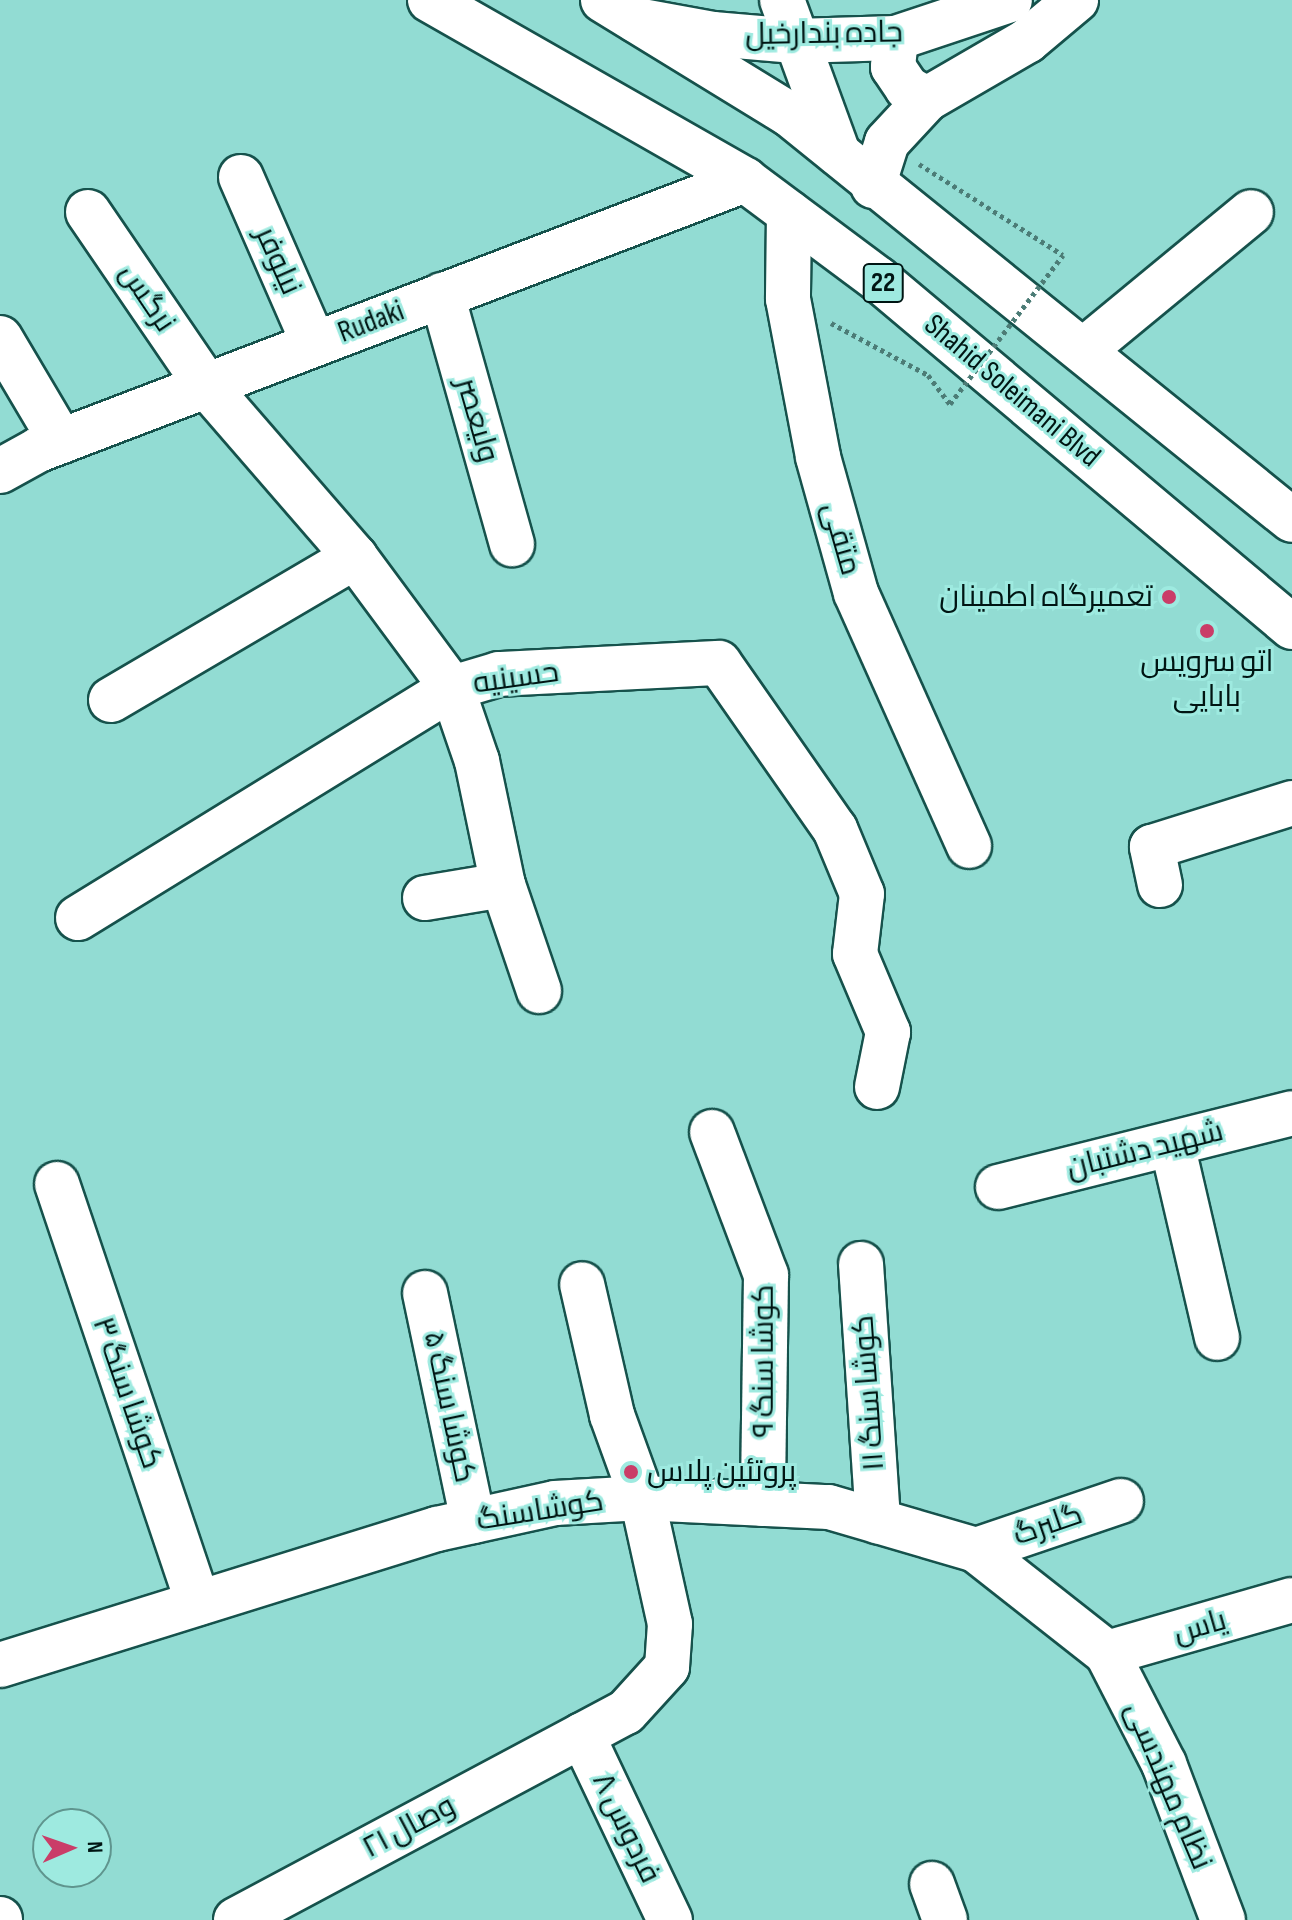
<!DOCTYPE html>
<meta charset="utf-8">
<style>
body{margin:0}
#map{position:relative;width:1292px;height:1920px;overflow:hidden;background:#92dcd3;font-family:"Sofia Sans Condensed",Cairo,sans-serif}
div>[style]{position:absolute}
.path>*{height:5px;margin-top:-2.5px;transform-origin:0;background:repeating-linear-gradient(90deg,#4c7c76 0 4px,transparent 0 8px)}
.roads{filter:drop-shadow(2px 0 #16524c) drop-shadow(-2px 0 #16524c) drop-shadow(0 2px #16524c) drop-shadow(0 -2px #16524c)}
.minor>*{height:44px;margin:-22px;padding:0 22px;transform-origin:22px;border-radius:22px;background:#fff}
.major>*{height:44px;margin:-22px;padding:0 22px;transform-origin:22px;border-radius:22px;background:#fff}
.highway>*{height:44px;margin:-22px;padding:0 22px;transform-origin:22px;border-radius:22px;background:#fff}
.path-bridge>*{height:5px;margin-top:-2.5px;transform-origin:0;background:repeating-linear-gradient(90deg,#4c7c76 0 4px,transparent 0 8px)}
.dots>*{width:22px;height:22px;translate:-50% -50%;box-sizing:border-box;border:4px solid #9eeae0;border-radius:50%}
span{translate:-50% -50%;white-space:nowrap;text-align:center;line-height:1.15;-webkit-text-stroke:6px #9eeae0;paint-order:stroke}
.shield-label span{padding:2px 6px;background:#9eeae0;border:2px solid;border-radius:6px;-webkit-text-stroke-width:0}
.shield-label{font-size:28px;color:#001513;font-weight:700}
.street-label{font-size:30px;color:#001513}
.poi-label{font-size:30px;color:#001513}
.right{translate:-100% -50%;text-align:right}
.left{translate:0 -50%;text-align:left}
.north{position:absolute;left:32px;top:1808px;width:80px;height:80px;box-sizing:border-box;background:#9eeae0;border:2px solid #5f958e;border-radius:50%;rotate:88deg;font-size:22px;font-weight:700;line-height:32px;text-align:center;color:#001513}
.north::after{content:'';display:block;margin:auto;width:28px;height:36px;background:#ca3d68;clip-path:polygon(50% 0,100% 100%,50% 72%,0 100%)}
</style>
<div id="map">
<div class="path">
<i style="left:919px;top:164px;width:170px;rotate:32.3deg"></i>
<i style="left:831px;top:323px;width:110px;rotate:28.2deg"></i>
<i style="left:928px;top:375px;width:36px;rotate:53deg"></i>
</div>
<div class="roads">
<div class="minor">
<i style="left:241px;top:177px;width:182px;rotate:66.4deg"></i>
<i style="left:88px;top:212px;width:209px;rotate:55.7deg"></i>
<i style="left:206px;top:385px;width:228px;rotate:49.1deg"></i>
<i style="left:355px;top:557px;width:163px;rotate:53.5deg"></i>
<i style="left:452px;top:688px;width:49px;rotate:-16.6deg"></i>
<i style="left:499px;top:674px;width:220px;rotate:-2.9deg"></i>
<i style="left:719px;top:663px;width:203px;rotate:55.1deg"></i>
<i style="left:835px;top:829px;width:70px;rotate:67.4deg"></i>
<i style="left:862px;top:894px;width:60px;rotate:96.7deg"></i>
<i style="left:855px;top:954px;width:85px;rotate:67.1deg"></i>
<i style="left:888px;top:1032px;width:56px;rotate:101.3deg"></i>
<i style="left:789px;top:213px;width:86px;rotate:90.7deg"></i>
<i style="left:788px;top:299px;width:161px;rotate:79.2deg"></i>
<i style="left:818px;top:457px;width:141px;rotate:74.4deg"></i>
<i style="left:856px;top:593px;width:277px;rotate:65.9deg"></i>
<i style="left:442px;top:295px;width:259px;rotate:74.3deg"></i>
<i style="left:0;top:338px;width:120px;rotate:59.4deg"></i>
<i style="left:1085px;top:349px;width:215px;rotate:-39.5deg"></i>
<i style="left:111px;top:700px;width:283px;rotate:-30.4deg"></i>
<i style="left:1160px;top:885px;width:39px;rotate:-102deg"></i>
<i style="left:1152px;top:847px;width:147px;rotate:-17.4deg"></i>
<i style="left:425px;top:898px;width:79px;rotate:-9.5deg"></i>
<i style="left:78px;top:918px;width:439px;rotate:-31.6deg"></i>
<i style="left:452px;top:688px;width:77px;rotate:71.1deg"></i>
<i style="left:477px;top:761px;width:127px;rotate:78.2deg"></i>
<i style="left:503px;top:885px;width:112px;rotate:71.2deg"></i>
<i style="left:712px;top:1132px;width:153px;rotate:69.3deg"></i>
<i style="left:766px;top:1275px;width:229px;rotate:90.8deg"></i>
<i style="left:1172px;top:1144px;width:199px;rotate:76.9deg"></i>
<i style="left:57px;top:1184px;width:442px;rotate:71.4deg"></i>
<i style="left:998px;top:1187px;width:303px;rotate:-14.1deg"></i>
<i style="left:861px;top:1264px;width:258px;rotate:86.2deg"></i>
<i style="left:425px;top:1293px;width:233px;rotate:78.1deg"></i>
<i style="left:976px;top:1550px;width:153px;rotate:-18.7deg"></i>
<i style="left:1107px;top:1653px;width:192px;rotate:-16deg"></i>
<i style="left:582px;top:1735px;width:205px;rotate:64.6deg"></i>
<i style="left:932px;top:1884px;width:38px;rotate:70deg"></i>
<i style="left:0;top:1919px;width:1px;rotate:90deg"></i>
<i style="left:236px;top:1920px;width:442px;rotate:-28.1deg"></i>
<i style="left:626px;top:1712px;width:61px;rotate:-47.7deg"></i>
<i style="left:667px;top:1667px;width:43px;rotate:-86deg"></i>
<i style="left:670px;top:1624px;width:129px;rotate:-102.5deg"></i>
<i style="left:642px;top:1498px;width:88px;rotate:-109.9deg"></i>
<i style="left:612px;top:1415px;width:134px;rotate:-102.9deg"></i>
</div>
<div class="major">
<i style="left:782px;top:0;width:163px;rotate:69.9deg"></i>
<i style="left:636px;top:20px;width:78px;rotate:10.3deg"></i>
<i style="left:713px;top:34px;width:82px;rotate:4.9deg"></i>
<i style="left:795px;top:41px;width:101px;rotate:-1.7deg"></i>
<i style="left:896px;top:38px;width:120px;rotate:-18.4deg"></i>
<i style="left:896px;top:38px;width:29px;rotate:96deg"></i>
<i style="left:893px;top:67px;width:25px;rotate:56deg"></i>
<i style="left:907px;top:88px;width:23px;rotate:29deg"></i>
<i style="left:873px;top:186px;width:46px;rotate:-72.3deg"></i>
<i style="left:887px;top:142px;width:59px;rotate:-47.1deg"></i>
<i style="left:927px;top:99px;width:116px;rotate:-30.1deg"></i>
<i style="left:1027px;top:41px;width:64px;rotate:-39.9deg"></i>
<i style="left:0;top:471px;width:43px;rotate:-28.9deg"></i>
<i style="left:38px;top:450px;width:757px;rotate:-20.9deg"></i>
<i style="left:0;top:1665px;width:458px;rotate:-17.3deg"></i>
<i style="left:437px;top:1529px;width:121px;rotate:-12.4deg"></i>
<i style="left:555px;top:1503px;width:87px;rotate:-3.3deg"></i>
<i style="left:642px;top:1498px;width:187px;rotate:2.8deg"></i>
<i style="left:829px;top:1507px;width:153px;rotate:16.3deg"></i>
<i style="left:976px;top:1550px;width:167px;rotate:38.2deg"></i>
<i style="left:1107px;top:1653px;width:125px;rotate:62.8deg"></i>
<i style="left:1164px;top:1764px;width:167px;rotate:69.3deg"></i>
</div>
<div class="highway">
<i style="left:430px;top:0;width:363px;rotate:29.7deg"></i>
<i style="left:745px;top:180px;width:166px;rotate:36.7deg"></i>
<i style="left:878px;top:279px;width:541px;rotate:40.05deg"></i>
<i style="left:603px;top:0;width:218px;rotate:31.5deg"></i>
<i style="left:789px;top:114px;width:646px;rotate:38.91deg"></i>
</div>
</div>
<div class="path-bridge">
<i style="left:950px;top:404px;width:187px;rotate:-52.8deg"></i>
</div>
<div class="dots">
<i style="left:1169px;top:597px;background:#ca3d68"></i>
<i style="left:1207px;top:631px;background:#ca3d68"></i>
<i style="left:631px;top:1472px;background:#ca3d68"></i>
</div>
<div class="shield-label">
<span style="left:883px;top:283px">22</span>
</div>
<div class="street-label">
<span style="left:824px;top:34px;rotate:-1deg">جاده بندارخیل</span>
<span style="left:278px;top:261px;rotate:66deg">نیلوفر</span>
<span style="left:147px;top:298px;rotate:56deg">نرگس</span>
<span style="left:371px;top:322px;rotate:-21deg">Rudaki</span>
<span style="left:1012px;top:391px;rotate:40deg">Shahid Soleimani Blvd</span>
<span style="left:477px;top:420px;rotate:74deg">ولیعصر</span>
<span style="left:841px;top:539px;rotate:74deg">متقی</span>
<span style="left:516px;top:678px;rotate:-8deg">حسینیه</span>
<span style="left:1145px;top:1150px;rotate:-14deg">شهید دشتبان</span>
<span style="left:764px;top:1361px;rotate:-90deg">کوشا سنگ ۹</span>
<span style="left:127px;top:1393px;rotate:71deg">کوشا سنگ ۳</span>
<span style="left:869px;top:1393px;rotate:-94deg">۱۱ کوشا سنگ</span>
<span style="left:449px;top:1407px;rotate:78deg">کوشا سنگ ۵</span>
<span style="left:540px;top:1511px;rotate:-9deg">کوشاسنگ</span>
<span style="left:1048px;top:1525px;rotate:-19deg">گلبرگ</span>
<span style="left:1200px;top:1627px;rotate:-16deg">یاس</span>
<span style="left:1168px;top:1786px;rotate:67deg">نظام مهندسی</span>
<span style="left:409px;top:1827px;rotate:-28deg">وصال ۲۱</span>
<span style="left:626px;top:1828px;rotate:64deg">فردوس ۸</span>
</div>
<div class="poi-label">
<span class="right" style="left:1153px;top:597px">تعمیرگاه اطمینان</span>
<span style="left:1207px;top:679px">اتو سرویس<br>بابایی</span>
<span class="left" style="left:647px;top:1472px">پروتئین پلاس</span>
</div>
<div class="north">N</div>
</div>
